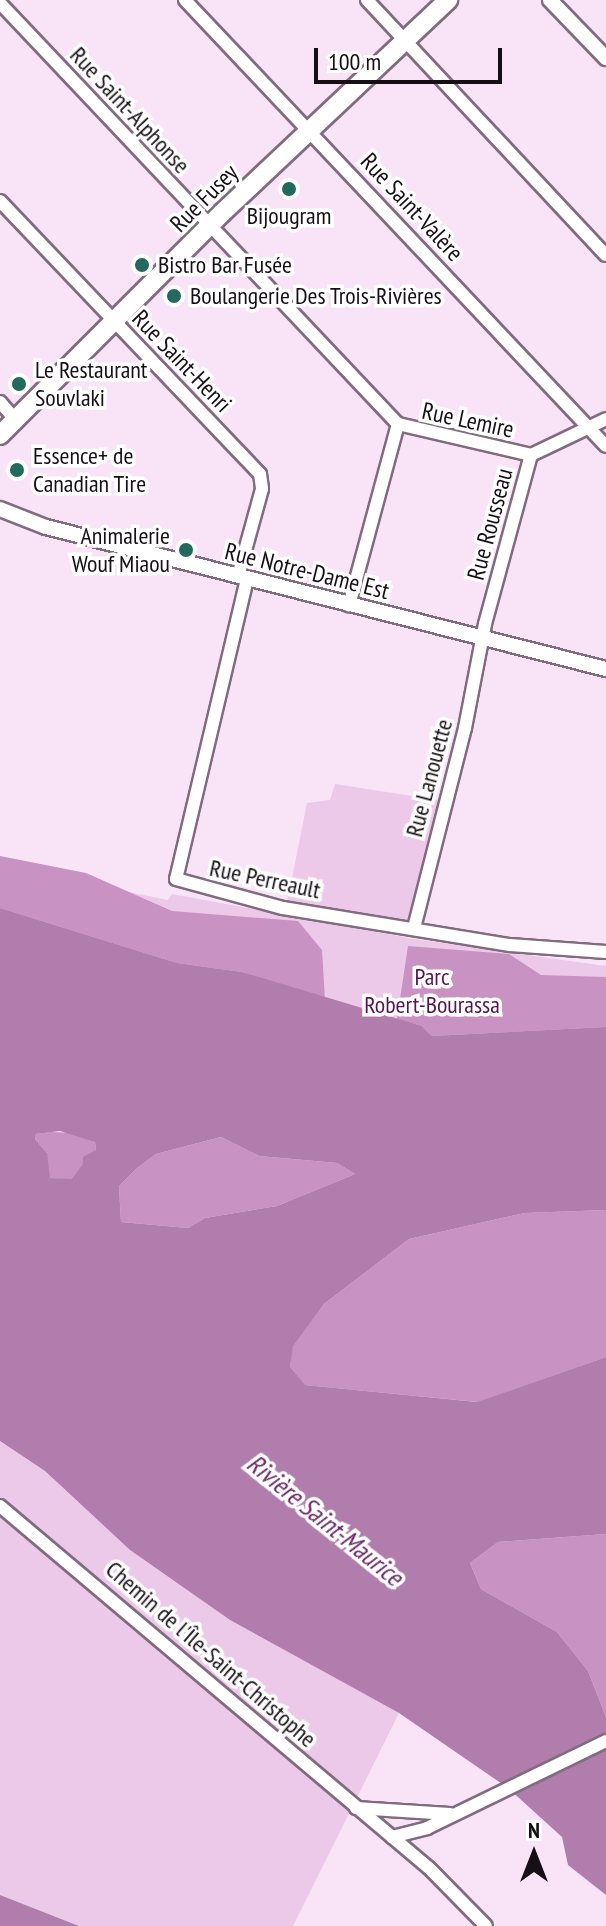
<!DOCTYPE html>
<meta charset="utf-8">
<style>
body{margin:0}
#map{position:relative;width:606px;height:1926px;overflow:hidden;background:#f9e3f7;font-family:"PT Sans Narrow",sans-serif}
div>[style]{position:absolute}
.green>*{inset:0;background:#edc9e9}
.forest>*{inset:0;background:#c892c3}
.water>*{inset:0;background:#b17dad}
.roads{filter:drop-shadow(2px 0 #806c7e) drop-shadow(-2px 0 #806c7e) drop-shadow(0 2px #806c7e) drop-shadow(0 -2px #806c7e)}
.minor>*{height:12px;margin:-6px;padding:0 6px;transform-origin:6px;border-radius:6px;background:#fff}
.tertiary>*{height:14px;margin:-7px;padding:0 7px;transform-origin:7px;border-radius:7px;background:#fff}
.primary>*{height:18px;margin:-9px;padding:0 9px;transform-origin:9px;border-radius:9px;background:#fff}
.dots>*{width:22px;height:22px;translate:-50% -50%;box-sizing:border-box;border:4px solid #fff;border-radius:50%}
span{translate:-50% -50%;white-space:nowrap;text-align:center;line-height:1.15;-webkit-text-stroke:7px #fff;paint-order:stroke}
.street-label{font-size:24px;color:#160f16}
.poi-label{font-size:24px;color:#160f16}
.left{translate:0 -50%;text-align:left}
.right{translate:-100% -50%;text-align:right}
.park-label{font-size:24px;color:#551553}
.water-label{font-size:26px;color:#692966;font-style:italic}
.north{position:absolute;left:494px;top:1814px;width:80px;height:80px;-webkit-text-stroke:6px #fff;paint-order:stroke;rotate:0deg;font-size:22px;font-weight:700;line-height:32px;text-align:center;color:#160f16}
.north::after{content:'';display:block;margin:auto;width:28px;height:36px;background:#160f16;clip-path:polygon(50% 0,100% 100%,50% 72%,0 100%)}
.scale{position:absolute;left:314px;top:48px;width:188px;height:36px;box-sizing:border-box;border:4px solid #160f16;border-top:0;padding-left:10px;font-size:24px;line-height:28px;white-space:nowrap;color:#160f16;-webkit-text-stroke:6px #fff;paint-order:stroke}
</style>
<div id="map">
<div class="green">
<i style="clip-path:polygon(335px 784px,438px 800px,409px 929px,287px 903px,307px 803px,330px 800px)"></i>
<i style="clip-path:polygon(0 866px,168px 900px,172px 894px,414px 939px,606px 966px,606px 1029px,433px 1043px,0 931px)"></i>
<i style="clip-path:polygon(0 1441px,45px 1471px,130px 1550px,230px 1620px,399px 1713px,293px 1926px,79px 1926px,0 1895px)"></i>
</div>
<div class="forest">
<i style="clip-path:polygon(0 856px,86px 873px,172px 911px,298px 921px,322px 950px,325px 1000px,242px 972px,177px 963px,0 908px)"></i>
<i style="clip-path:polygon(408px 946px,509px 954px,541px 975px,606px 977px,606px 1027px,432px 1036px,422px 1026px,397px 1019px)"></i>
<i style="clip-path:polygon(50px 1132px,79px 1133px,95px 1142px,96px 1150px,72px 1180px,50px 1178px,47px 1172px,47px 1153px,35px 1139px,36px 1134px)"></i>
<i style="clip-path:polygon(221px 1137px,259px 1156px,337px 1163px,355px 1174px,277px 1206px,205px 1218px,188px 1228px,121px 1222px,119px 1186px,137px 1168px,156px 1154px)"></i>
<i style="clip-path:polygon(606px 1210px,606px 1357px,478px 1402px,304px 1385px,290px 1368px,292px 1346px,324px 1304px,409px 1239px,525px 1213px)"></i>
<i style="clip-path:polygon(606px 1534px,606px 1717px,588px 1671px,557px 1632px,481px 1589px,470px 1563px,498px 1542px)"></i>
</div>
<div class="water">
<i style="clip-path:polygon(evenodd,0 908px,177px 963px,242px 972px,422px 1026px,432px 1036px,606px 1027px,606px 1210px,525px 1213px,409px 1239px,324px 1304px,293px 1346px,290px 1367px,305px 1385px,477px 1402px,606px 1357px,606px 1534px,498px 1542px,470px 1563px,481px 1589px,557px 1632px,588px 1671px,606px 1717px,606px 1895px,568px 1865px,562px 1837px,508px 1788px,399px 1713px,230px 1620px,130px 1550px,45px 1471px,0 1441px,0 908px,60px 1131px,95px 1142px,96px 1150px,83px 1157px,83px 1164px,72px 1179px,50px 1178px,47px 1153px,35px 1139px,36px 1134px,60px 1131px,0 908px,221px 1137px,259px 1156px,337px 1163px,355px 1174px,277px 1206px,205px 1218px,188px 1228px,121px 1222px,119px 1186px,137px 1168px,156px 1154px,221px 1137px)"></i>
<i style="clip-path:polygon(0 1895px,79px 1926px,0 1926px)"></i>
</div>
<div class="roads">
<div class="minor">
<i style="left:185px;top:0;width:613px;rotate:46.65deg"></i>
<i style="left:367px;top:0;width:349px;rotate:46.9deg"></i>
<i style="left:0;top:3px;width:579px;rotate:46.61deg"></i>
<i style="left:398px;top:424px;width:188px;rotate:105.1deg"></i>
<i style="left:0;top:201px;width:377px;rotate:46.4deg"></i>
<i style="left:260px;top:474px;width:15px;rotate:82deg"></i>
<i style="left:262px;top:489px;width:90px;rotate:105.4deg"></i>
<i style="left:0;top:402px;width:23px;rotate:49deg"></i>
<i style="left:398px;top:424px;width:137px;rotate:13.1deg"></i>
<i style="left:247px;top:579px;width:308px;rotate:103.3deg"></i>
<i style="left:176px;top:879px;width:111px;rotate:15.2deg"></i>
<i style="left:283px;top:908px;width:230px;rotate:9.3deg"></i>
<i style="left:510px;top:945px;width:96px;rotate:4.2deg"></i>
<i style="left:414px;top:928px;width:206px;rotate:-75.7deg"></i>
<i style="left:465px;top:728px;width:106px;rotate:-79.1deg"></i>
<i style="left:485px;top:624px;width:175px;rotate:-74.8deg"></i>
<i style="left:531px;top:455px;width:83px;rotate:-25.6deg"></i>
<i style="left:0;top:1506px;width:561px;rotate:40.16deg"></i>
<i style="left:429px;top:1868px;width:81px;rotate:45.5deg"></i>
<i style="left:356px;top:1808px;width:94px;rotate:3.7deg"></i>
<i style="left:392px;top:1837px;width:36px;rotate:-14deg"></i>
<i style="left:427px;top:1828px;width:199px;rotate:-25.9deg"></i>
</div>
<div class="tertiary">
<i style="left:550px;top:0;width:81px;rotate:46deg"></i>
<i style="left:0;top:509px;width:49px;rotate:21.4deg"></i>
<i style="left:46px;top:527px;width:578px;rotate:14.23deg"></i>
</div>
<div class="primary">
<i style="left:0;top:435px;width:314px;rotate:-45deg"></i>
<i style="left:222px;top:213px;width:311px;rotate:-43.3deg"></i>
</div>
</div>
<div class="dots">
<i style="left:289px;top:189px;background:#23695d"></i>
<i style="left:142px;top:265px;background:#23695d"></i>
<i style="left:174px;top:296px;background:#23695d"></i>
<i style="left:19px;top:384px;background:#23695d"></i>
<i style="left:17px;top:470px;background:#23695d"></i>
<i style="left:186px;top:550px;background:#23695d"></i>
</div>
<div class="street-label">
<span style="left:130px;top:110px;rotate:47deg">Rue Saint-Alphonse</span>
<span style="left:204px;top:198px;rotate:-45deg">Rue Fusey</span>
<span style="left:412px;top:207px;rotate:47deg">Rue Saint-Valère</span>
<span style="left:182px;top:361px;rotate:46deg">Rue Saint-Henri</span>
<span style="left:468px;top:420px;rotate:12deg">Rue Lemire</span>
<span style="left:490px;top:524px;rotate:-75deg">Rue Rousseau</span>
<span style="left:307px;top:571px;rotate:14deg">Rue Notre-Dame Est</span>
<span style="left:429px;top:778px;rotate:-75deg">Rue Lanouette</span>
<span style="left:265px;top:879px;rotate:12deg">Rue Perreault</span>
<span style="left:211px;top:1654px;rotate:41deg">Chemin de l'Île-Saint-Christophe</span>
</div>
<div class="poi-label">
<span style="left:289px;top:216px">Bijougram</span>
<span class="left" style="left:158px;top:265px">Bistro Bar Fusée</span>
<span class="left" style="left:190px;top:296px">Boulangerie Des Trois-Rivières</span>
<span class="left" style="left:35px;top:384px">Le Restaurant<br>Souvlaki</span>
<span class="left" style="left:33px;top:470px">Essence+ de<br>Canadian Tire</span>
<span class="right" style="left:170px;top:550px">Animalerie<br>Wouf Miaou</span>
</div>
<div class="park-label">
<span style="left:432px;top:991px">Parc<br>Robert-Bourassa</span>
</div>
<div class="water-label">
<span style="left:325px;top:1520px;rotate:39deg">Rivière Saint-Maurice</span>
</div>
<div class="north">N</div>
<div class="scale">100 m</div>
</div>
